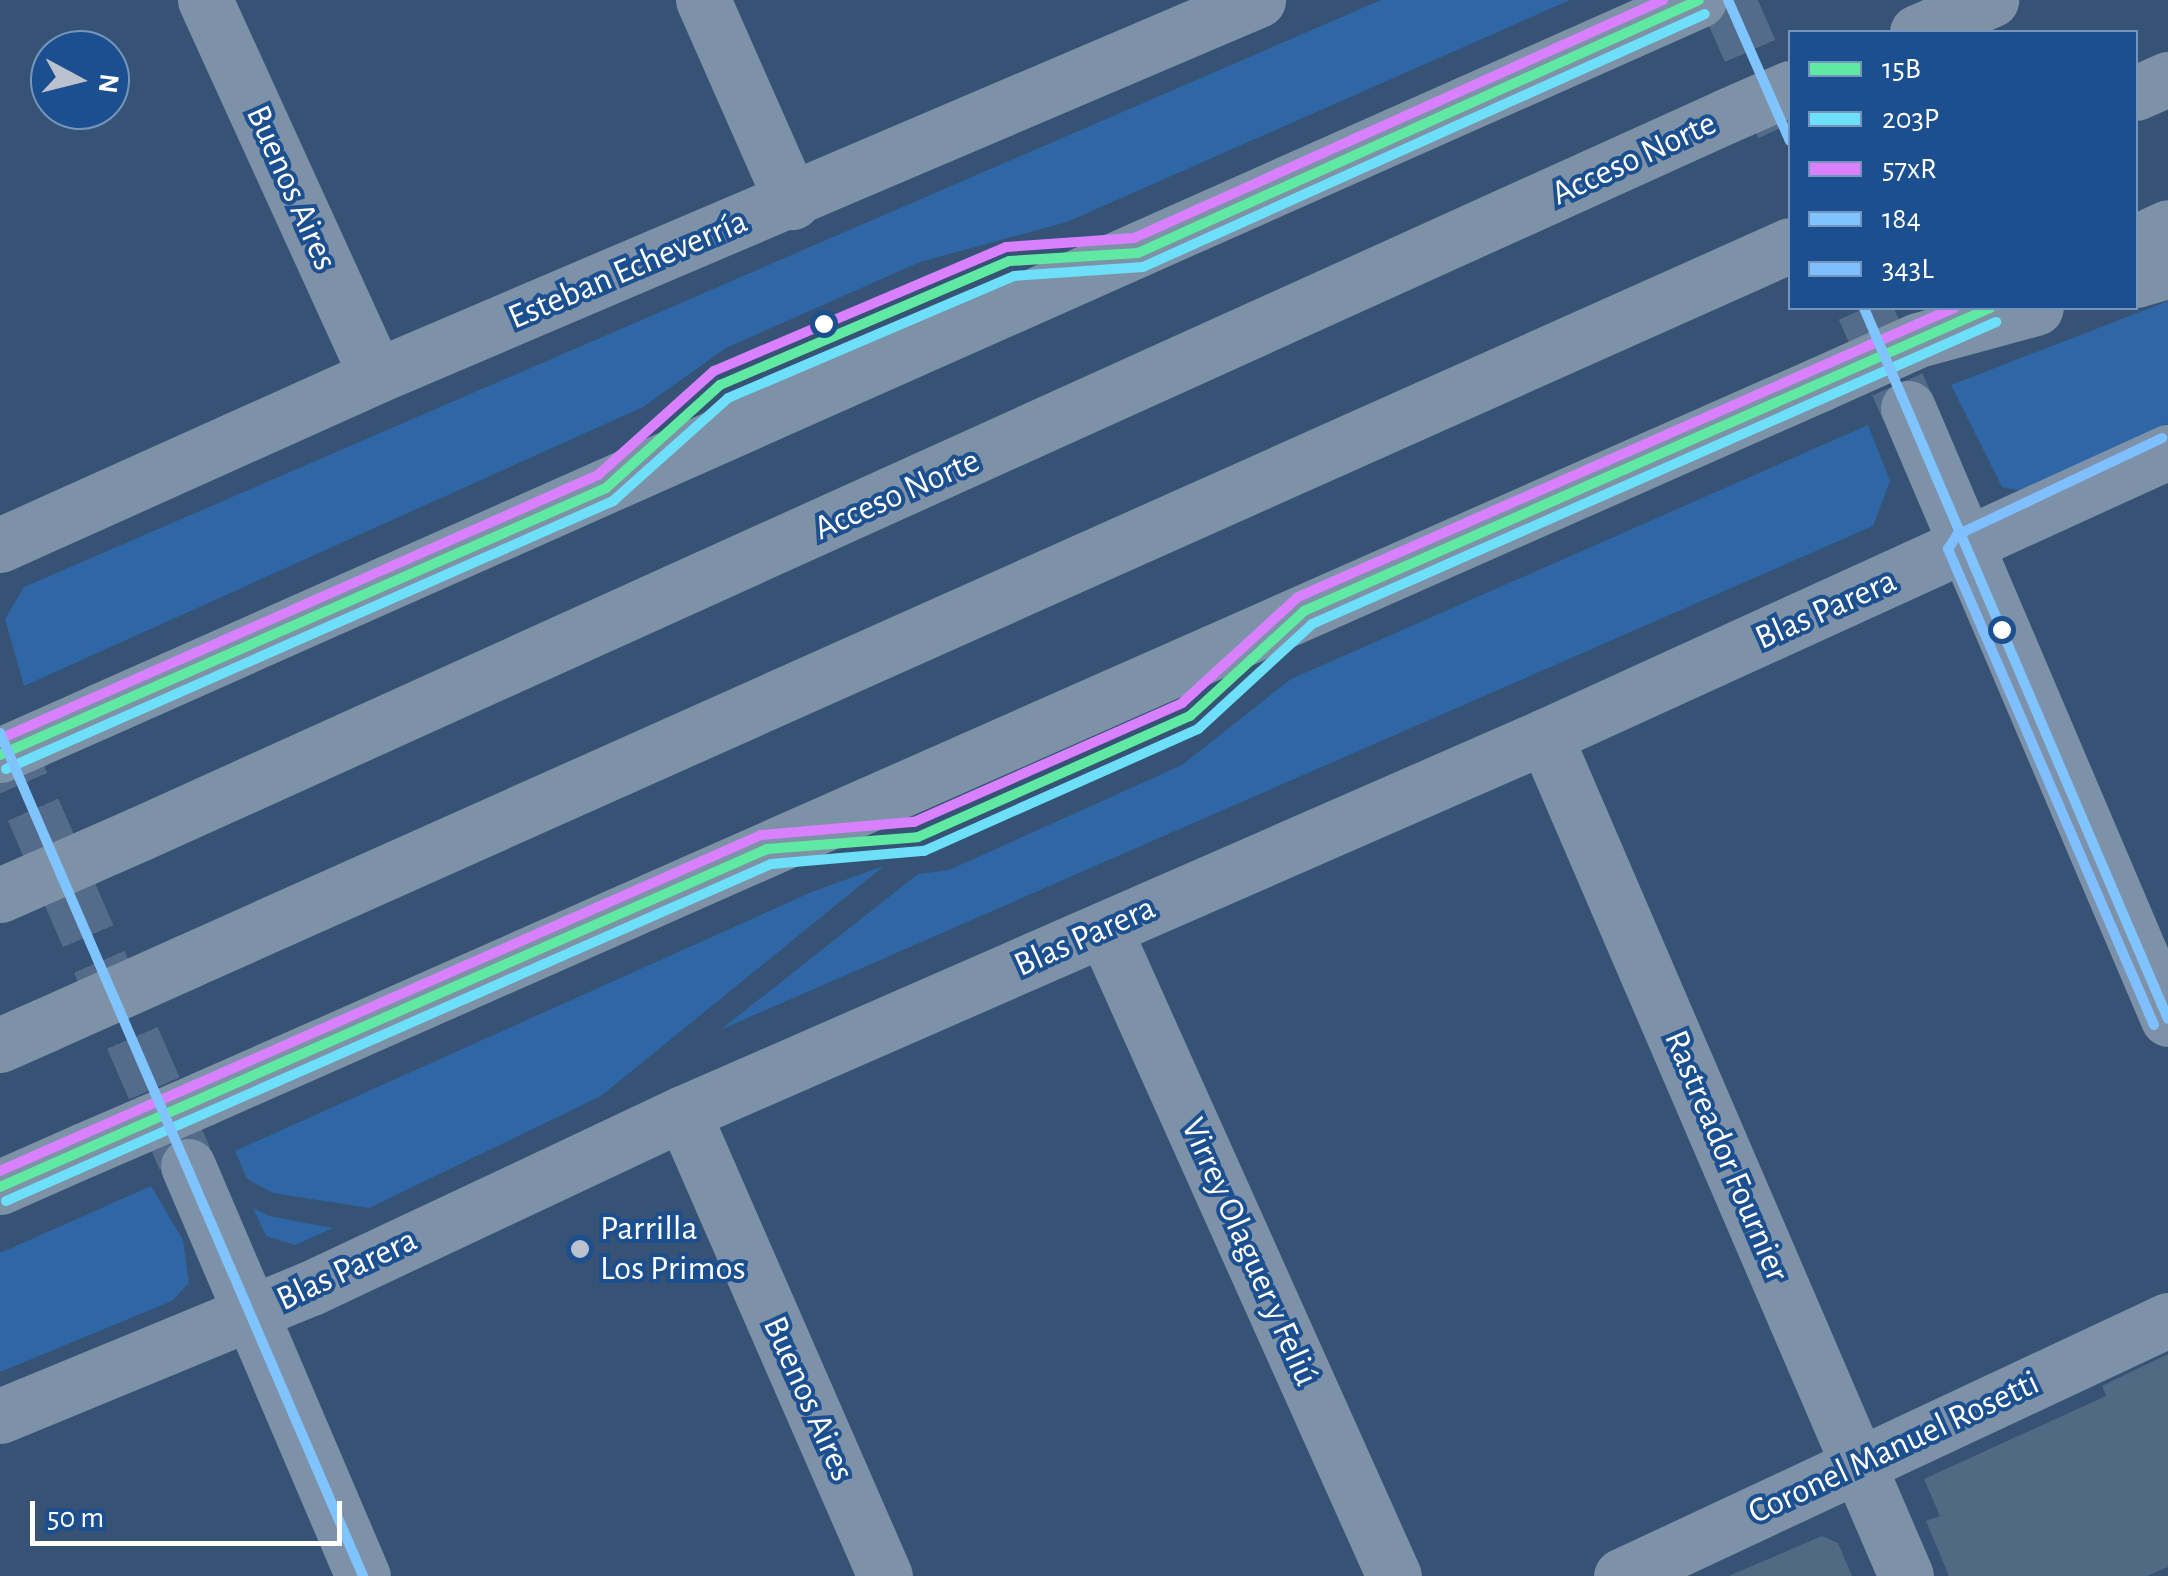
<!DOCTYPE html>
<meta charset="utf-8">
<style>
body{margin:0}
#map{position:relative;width:2168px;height:1576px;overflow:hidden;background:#365274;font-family:"Alegreya Sans",sans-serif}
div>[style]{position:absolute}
.green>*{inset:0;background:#2f66a5}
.building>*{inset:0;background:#526984}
.minor-tunnel>*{height:55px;margin-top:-27.5px;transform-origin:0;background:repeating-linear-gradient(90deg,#546c89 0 55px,transparent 0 83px)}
.minor>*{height:55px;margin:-27.5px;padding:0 27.5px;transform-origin:27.5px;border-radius:27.5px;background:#7d92a8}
.highway>*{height:55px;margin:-27.5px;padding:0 27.5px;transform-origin:27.5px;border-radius:27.5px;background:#7e92a7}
.highway-bridge>*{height:55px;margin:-27.5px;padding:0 27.5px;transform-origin:27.5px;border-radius:27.5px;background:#7e92a7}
.bus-1>*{height:10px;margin:-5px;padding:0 5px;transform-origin:5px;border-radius:5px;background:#60e9a3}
.bus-2>*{height:10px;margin:-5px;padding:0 5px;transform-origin:5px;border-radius:5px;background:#6ddff8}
.bus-3>*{height:10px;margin:-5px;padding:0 5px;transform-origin:5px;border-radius:5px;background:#d880ff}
.bus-4>*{height:10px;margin:-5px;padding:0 5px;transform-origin:5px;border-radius:5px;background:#80c4ff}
.bus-5>*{height:10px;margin:-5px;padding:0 5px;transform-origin:5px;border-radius:5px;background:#80bfff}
.dots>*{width:28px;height:28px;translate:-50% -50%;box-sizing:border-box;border:5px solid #1b4f8f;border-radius:50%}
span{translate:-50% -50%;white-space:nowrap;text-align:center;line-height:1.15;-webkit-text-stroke:8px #1b4f8f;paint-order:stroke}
.street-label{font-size:35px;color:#fff}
.poi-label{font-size:35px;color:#fff}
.left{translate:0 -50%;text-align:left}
.legend{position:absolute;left:1788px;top:30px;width:350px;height:280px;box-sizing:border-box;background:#1b4f8f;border:2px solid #7695bc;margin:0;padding:12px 18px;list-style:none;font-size:30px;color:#fff}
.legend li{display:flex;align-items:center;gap:20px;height:50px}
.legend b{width:50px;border:2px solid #7695bc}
.north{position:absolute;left:30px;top:30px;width:100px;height:100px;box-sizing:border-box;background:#1b4f8f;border:2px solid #7695bc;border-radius:50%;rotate:97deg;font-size:28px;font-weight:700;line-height:40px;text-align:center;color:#fff}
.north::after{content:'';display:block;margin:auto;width:35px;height:45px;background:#b9c2ce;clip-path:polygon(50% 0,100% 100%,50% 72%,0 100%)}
.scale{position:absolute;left:30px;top:1501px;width:312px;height:45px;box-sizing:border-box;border:5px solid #fff;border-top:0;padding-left:12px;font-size:30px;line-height:35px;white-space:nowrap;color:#fff;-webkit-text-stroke:8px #1b4f8f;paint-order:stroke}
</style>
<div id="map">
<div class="green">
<i style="clip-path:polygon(1381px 0,1570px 0,1067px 222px,920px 262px,726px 348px,643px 407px,24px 686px,5px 619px,24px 587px)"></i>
<i style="clip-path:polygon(2168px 301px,2168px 423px,2022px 491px,2002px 487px,1951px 385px)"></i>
<i style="clip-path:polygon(1868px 425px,1890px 481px,1873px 526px,720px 1030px,918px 874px,949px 870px,1182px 765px,1291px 679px)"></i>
<i style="clip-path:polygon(884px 866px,601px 1096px,369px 1208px,273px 1193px,247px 1179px,235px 1151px,814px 891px)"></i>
<i style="clip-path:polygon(151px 1186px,183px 1240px,189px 1283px,172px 1301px,0 1372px,0 1253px)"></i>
<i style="clip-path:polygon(253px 1208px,269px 1216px,333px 1228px,295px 1245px,266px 1236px)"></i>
</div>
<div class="building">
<i style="clip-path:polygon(2168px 1354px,2168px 1567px,2147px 1576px,1949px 1576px,1926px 1521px,1940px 1516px,1924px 1479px,2106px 1396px,2102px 1386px)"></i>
<i style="clip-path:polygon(1822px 1536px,1838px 1543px,1852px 1576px,1729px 1576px)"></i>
</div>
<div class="minor-tunnel">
<i style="left:1728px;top:0;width:154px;rotate:66.3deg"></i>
<i style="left:1864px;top:308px;width:109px;rotate:66.3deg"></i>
<i style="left:0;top:733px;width:464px;rotate:66.5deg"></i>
</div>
<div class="minor">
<i style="left:205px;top:0;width:413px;rotate:65.5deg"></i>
<i style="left:703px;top:0;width:221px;rotate:66.2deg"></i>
<i style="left:1908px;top:408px;width:664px;rotate:66.95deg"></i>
<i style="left:0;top:545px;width:412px;rotate:-24.2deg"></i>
<i style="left:376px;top:376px;width:959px;rotate:-23.09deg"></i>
<i style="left:1545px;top:736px;width:914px;rotate:66.74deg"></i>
<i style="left:1104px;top:929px;width:709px;rotate:65.86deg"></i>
<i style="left:683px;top:1113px;width:505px;rotate:66.43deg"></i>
<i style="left:188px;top:1166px;width:446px;rotate:66.9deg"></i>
<i style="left:0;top:1416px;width:336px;rotate:-22.4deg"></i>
<i style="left:311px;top:1288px;width:411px;rotate:-25.2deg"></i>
<i style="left:683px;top:1113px;width:941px;rotate:-23.62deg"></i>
<i style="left:1545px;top:736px;width:685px;rotate:-24.51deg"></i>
<i style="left:1621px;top:1576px;width:604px;rotate:-25.08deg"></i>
</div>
<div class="highway">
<i style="left:1917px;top:32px;width:81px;rotate:-23.4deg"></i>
<i style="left:2136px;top:93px;width:35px;rotate:-24deg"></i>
<i style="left:2136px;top:242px;width:35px;rotate:-25deg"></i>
<i style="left:2136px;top:280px;width:33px;rotate:-16deg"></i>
<i style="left:1918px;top:340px;width:122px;rotate:-15.2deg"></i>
<i style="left:97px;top:712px;width:1753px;rotate:-23.96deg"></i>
<i style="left:139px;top:834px;width:1742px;rotate:-24.34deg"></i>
<i style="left:188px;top:961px;width:1755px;rotate:-24.08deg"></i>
<i style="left:0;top:1045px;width:49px;rotate:-24deg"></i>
<i style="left:204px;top:1098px;width:1767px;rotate:-23.84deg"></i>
<i style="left:0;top:1187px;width:92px;rotate:-23.8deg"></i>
</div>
<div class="highway-bridge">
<i style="left:1726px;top:116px;width:70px;rotate:-23.6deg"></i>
<i style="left:1820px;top:384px;width:107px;rotate:-24.2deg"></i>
<i style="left:0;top:755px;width:106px;rotate:-23.9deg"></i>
<i style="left:0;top:895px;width:152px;rotate:-23.7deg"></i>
<i style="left:45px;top:1025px;width:157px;rotate:-24.1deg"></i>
<i style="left:84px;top:1150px;width:131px;rotate:-23.4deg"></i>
</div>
<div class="bus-1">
<i style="left:0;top:755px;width:662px;rotate:-23.78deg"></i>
<i style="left:606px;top:488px;width:154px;rotate:-42.1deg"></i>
<i style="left:720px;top:385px;width:315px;rotate:-23.2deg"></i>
<i style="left:1010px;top:261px;width:128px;rotate:-3.6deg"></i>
<i style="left:1138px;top:253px;width:615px;rotate:-24.27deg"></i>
<i style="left:0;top:1187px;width:838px;rotate:-23.78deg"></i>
<i style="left:767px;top:849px;width:151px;rotate:-4.5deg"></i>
<i style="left:918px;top:837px;width:298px;rotate:-24deg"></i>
<i style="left:1190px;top:716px;width:155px;rotate:-42.6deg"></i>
<i style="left:1304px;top:611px;width:750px;rotate:-23.83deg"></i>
</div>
<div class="bus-2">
<i style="left:6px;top:769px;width:664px;rotate:-23.82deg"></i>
<i style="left:613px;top:501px;width:154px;rotate:-41.8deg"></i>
<i style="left:728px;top:398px;width:311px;rotate:-23.1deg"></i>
<i style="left:1014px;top:276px;width:129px;rotate:-4deg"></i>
<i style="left:1143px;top:267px;width:616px;rotate:-24.24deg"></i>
<i style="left:6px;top:1201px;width:836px;rotate:-23.77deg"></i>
<i style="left:771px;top:864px;width:154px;rotate:-4.9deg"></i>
<i style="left:924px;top:851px;width:300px;rotate:-24deg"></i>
<i style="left:1198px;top:729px;width:155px;rotate:-42.6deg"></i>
<i style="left:1312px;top:624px;width:748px;rotate:-23.82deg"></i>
</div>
<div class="bus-3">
<i style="left:0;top:739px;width:654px;rotate:-23.82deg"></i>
<i style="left:598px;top:475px;width:156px;rotate:-41.9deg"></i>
<i style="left:714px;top:371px;width:317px;rotate:-23deg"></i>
<i style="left:1006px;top:247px;width:128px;rotate:-4deg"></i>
<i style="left:1134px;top:238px;width:580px;rotate:-24.22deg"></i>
<i style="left:0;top:1171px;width:832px;rotate:-23.82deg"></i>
<i style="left:761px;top:835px;width:154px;rotate:-4.9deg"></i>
<i style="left:914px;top:822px;width:293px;rotate:-23.9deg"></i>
<i style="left:1182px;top:703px;width:157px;rotate:-42.4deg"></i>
<i style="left:1298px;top:597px;width:717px;rotate:-23.78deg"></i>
</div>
<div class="bus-4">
<i style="left:1728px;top:0;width:154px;rotate:66.3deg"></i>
<i style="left:1864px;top:308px;width:773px;rotate:66.85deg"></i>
<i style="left:0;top:733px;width:918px;rotate:66.7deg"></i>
</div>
<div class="bus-5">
<i style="left:2154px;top:1025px;width:519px;rotate:-113.4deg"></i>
<i style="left:1948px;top:549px;width:17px;rotate:-57deg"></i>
<i style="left:1957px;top:535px;width:227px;rotate:-25.3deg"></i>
</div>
<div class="dots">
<i style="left:824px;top:324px;background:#fff"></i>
<i style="left:2002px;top:630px;background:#fff"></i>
<i style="left:580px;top:1249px;background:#b9c2ce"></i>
</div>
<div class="street-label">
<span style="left:1634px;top:159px;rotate:-25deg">Acceso Norte</span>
<span style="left:291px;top:188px;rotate:66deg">Buenos Aires</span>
<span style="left:628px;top:270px;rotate:-23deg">Esteban Echeverría</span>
<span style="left:897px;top:495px;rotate:-24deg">Acceso Norte</span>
<span style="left:1826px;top:610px;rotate:-24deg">Blas Parera</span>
<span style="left:1085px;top:937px;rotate:-24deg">Blas Parera</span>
<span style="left:1726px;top:1156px;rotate:67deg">Rastreador Fournier</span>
<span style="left:1249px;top:1252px;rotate:66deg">Virrey Olaguer y Feliú</span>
<span style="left:347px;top:1270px;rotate:-25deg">Blas Parera</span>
<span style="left:808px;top:1399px;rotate:66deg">Buenos Aires</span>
<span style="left:1894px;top:1448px;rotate:-25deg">Coronel Manuel Rosetti</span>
</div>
<div class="poi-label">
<span class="left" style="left:600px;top:1249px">Parrilla<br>Los Primos</span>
</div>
<ul class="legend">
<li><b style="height:12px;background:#60e9a3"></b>15B</li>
<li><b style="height:12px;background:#6ddff8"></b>203P</li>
<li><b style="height:12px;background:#d880ff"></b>57xR</li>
<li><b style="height:12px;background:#80c4ff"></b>184</li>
<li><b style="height:12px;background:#80bfff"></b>343L</li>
</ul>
<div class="north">N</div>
<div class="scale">50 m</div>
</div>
